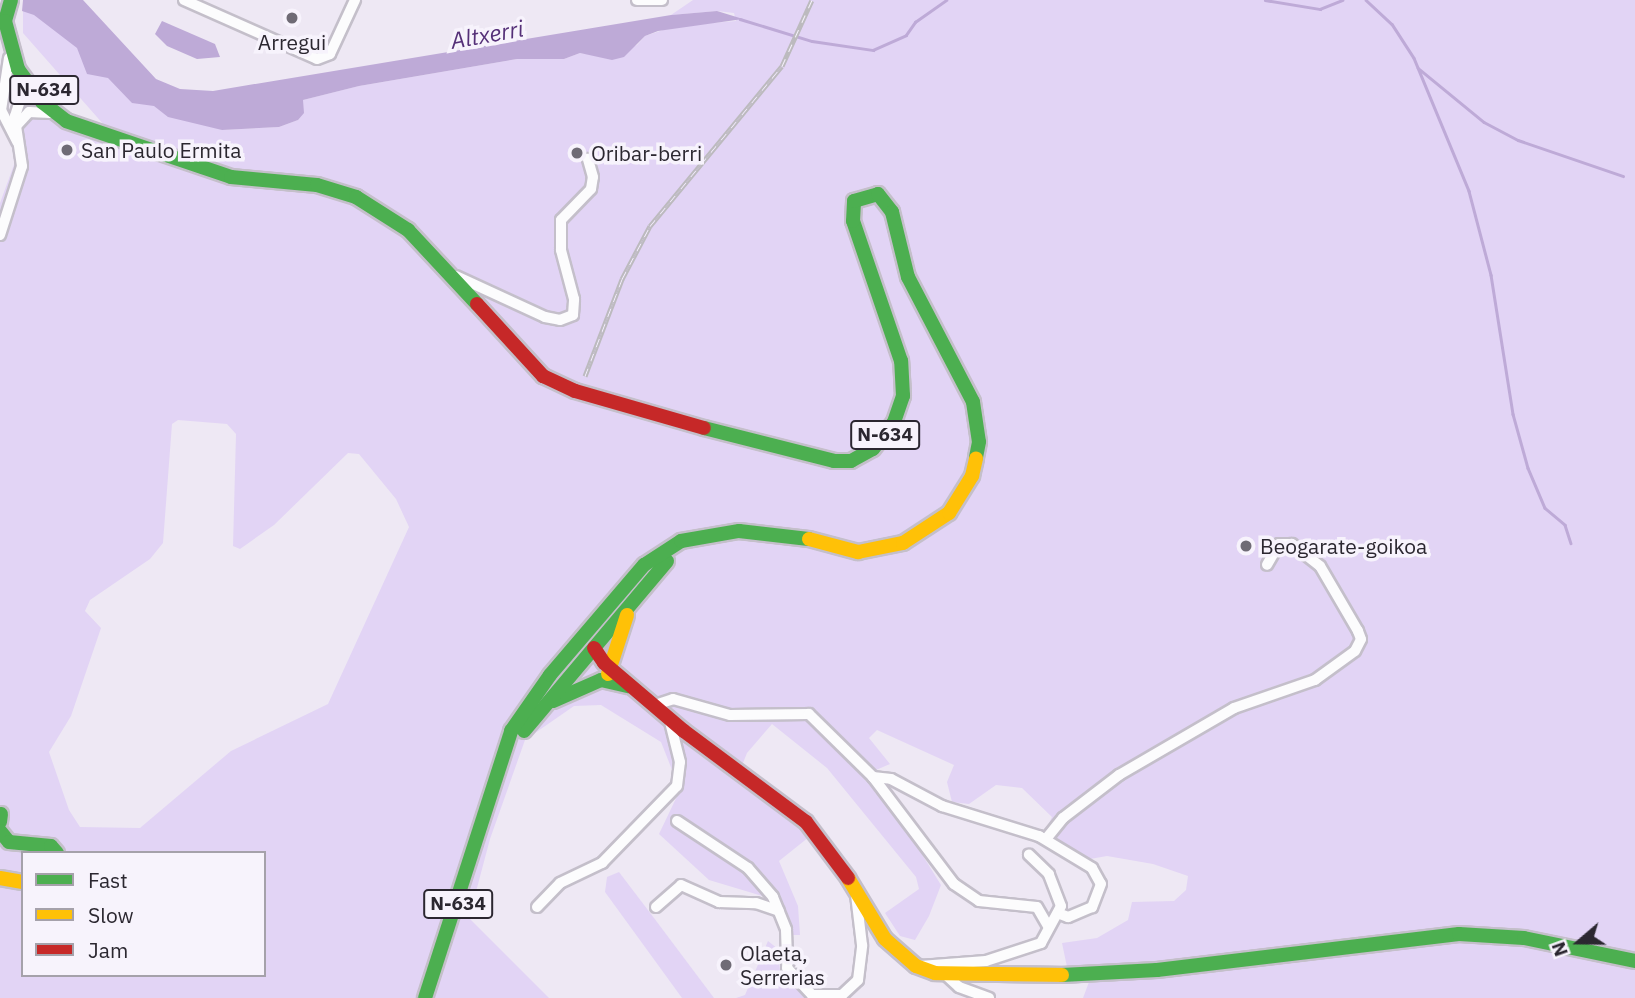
<!DOCTYPE html>
<style>
body{margin:0}
#map{position:relative;width:1635px;height:998px;overflow:hidden;background:#eee8f4;font-family:"IBM Plex Sans",sans-serif}
div>[style]{position:absolute}
.green>*{inset:0;background:#e2d4f5}
.water>*{inset:0;background:#beaad7}
.stream>*{height:2.5px;margin:-1.25px;padding:0 1.25px;transform-origin:1.25px;border-radius:1.25px;background:#beaad7}
.roads{filter:drop-shadow(2px 0 #c4bfca) drop-shadow(-2px 0 #c4bfca) drop-shadow(0 2px #c4bfca) drop-shadow(0 -2px #c4bfca)}
.street>*{height:10px;margin:-5px;padding:0 5px;transform-origin:5px;border-radius:5px;background:#fcfcfd}
.fast>*{height:14px;margin:-7px;padding:0 7px;transform-origin:7px;border-radius:7px;background:#4caf50}
.slow>*{height:14px;margin:-7px;padding:0 7px;transform-origin:7px;border-radius:7px;background:#ffc107}
.jam>*{height:14px;margin:-7px;padding:0 7px;transform-origin:7px;border-radius:7px;background:#c62828}
.rail>*{height:5px;margin-top:-2.5px;transform-origin:0;background:repeating-linear-gradient(90deg,#f7f3fc 0 8px,#bcbabe 0 16px);box-sizing:border-box;border-block:2px solid #bcbabe}
.dots>*{width:19px;height:19px;translate:-50% -50%;box-sizing:border-box;border:4px solid #f7f3fc;border-radius:50%}
span{translate:-50% -50%;white-space:nowrap;text-align:center;line-height:1.15;-webkit-text-stroke:7px #f7f3fc;paint-order:stroke}
.shield-label span{padding:2px 5px;background:#f7f3fc;border:2px solid;border-radius:5px;-webkit-text-stroke-width:0}
.shield-label{font-size:19px;color:#2b2730;font-weight:700}
.poi-label{font-size:21px;color:#2b2730}
.left{translate:0 -50%;text-align:left}
.water-label{font-size:23px;color:#553078;font-style:italic}
.legend{position:absolute;left:21px;top:851px;width:245px;height:126px;box-sizing:border-box;background:#f7f3fc;border:2px solid #a5a1aa;margin:0;padding:9px 12px;list-style:none;font-size:21px;color:#2b2730}
.legend li{display:flex;align-items:center;gap:14px;height:35px}
.legend b{width:35px;border:2px solid #a5a1aa}
.north{position:absolute;left:1544px;top:907px;width:70px;height:70px;-webkit-text-stroke:5px #f7f3fc;paint-order:stroke;rotate:250deg;font-size:19px;font-weight:700;line-height:28px;text-align:center;color:#2b2730}
.north::after{content:'';display:block;margin:auto;width:24px;height:32px;background:#2b2730;clip-path:polygon(50% 0,100% 100%,50% 72%,0 100%)}
</style>
<div id="map">
<div class="green">
<i style="clip-path:polygon(evenodd,23px 0,222px 130px,279px 127px,298px 120px,303px 100px,359px 86px,517px 59px,564px 59px,580px 53px,608px 57px,637px 45px,645px 36px,675px 26px,736px 21px,734px 13px,717px 11px,671px 15px,693px 0,1635px 0,1635px 998px,1083px 998px,1089px 982px,1067px 967px,1062px 943px,1097px 938px,1128px 920px,1132px 902px,1174px 901px,1186px 890px,1188px 876px,1153px 864px,1107px 856px,1090px 859px,1053px 841px,1047px 827px,1052px 817px,1022px 788px,996px 785px,969px 804px,952px 802px,947px 782px,954px 765px,877px 730px,869px 738px,890px 764px,862px 776px,902px 822px,941px 885px,929px 916px,915px 940px,900px 936px,885px 913px,919px 889px,916px 877px,827px 768px,772px 724px,747px 753px,737px 778px,809px 837px,779px 861px,798px 906px,800px 935px,781px 935px,766px 897px,709px 880px,659px 834px,680px 790px,661px 742px,601px 705px,574px 706px,525px 740px,490px 839px,469px 918px,549px 998px,0 998px,0 203px,15px 162px,12px 145px,29px 116px,104px 125px,23px 33px,23px 0,178px 420px,227px 424px,236px 434px,233px 546px,240px 549px,274px 525px,348px 453px,359px 454px,396px 499px,409px 527px,328px 704px,231px 751px,140px 828px,80px 827px,69px 810px,49px 752px,71px 716px,101px 628px,85px 611px,90px 600px,150px 559px,163px 543px,172px 424px,178px 420px,23px 0,23px 853px,264px 853px,264px 975px,23px 975px,23px 853px)"></i>
<i style="clip-path:polygon(619px 872px,657px 922px,714px 998px,682px 998px,605px 892px,607px 877px)"></i>
<i style="clip-path:polygon(768px 941px,778px 949px,780px 971px,810px 998px,736px 998px,745px 995px)"></i>
</div>
<div class="water">
<i style="clip-path:polygon(23px 0,83px 0,156px 79px,180px 89px,213px 91px,671px 15px,717px 11px,743px 19px,658px 31px,645px 36px,624px 57px,612px 60px,580px 53px,564px 59px,517px 59px,359px 86px,303px 100px,304px 113px,298px 120px,279px 127px,222px 130px,168px 117px,154px 106px,132px 103px,108px 78px,87px 74px,77px 48px,34px 15px,22px 11px)"></i>
<i style="clip-path:polygon(162px 21px,215px 44px,220px 57px,197px 59px,167px 46px,155px 34px)"></i>
</div>
<div class="stream">
<i style="left:1265px;top:0;width:56px;rotate:9.3deg"></i>
<i style="left:1320px;top:9px;width:24px;rotate:-22deg"></i>
<i style="left:1366px;top:0;width:35px;rotate:43deg"></i>
<i style="left:1392px;top:24px;width:40px;rotate:57.1deg"></i>
<i style="left:1414px;top:58px;width:144px;rotate:67.5deg"></i>
<i style="left:1469px;top:191px;width:87px;rotate:75.3deg"></i>
<i style="left:1491px;top:275px;width:141px;rotate:81deg"></i>
<i style="left:1513px;top:414px;width:56px;rotate:74.5deg"></i>
<i style="left:1528px;top:468px;width:43px;rotate:67deg"></i>
<i style="left:1545px;top:508px;width:26px;rotate:40deg"></i>
<i style="left:1565px;top:525px;width:19px;rotate:72deg"></i>
<i style="left:740px;top:19px;width:75px;rotate:17deg"></i>
<i style="left:812px;top:41px;width:62px;rotate:8.4deg"></i>
<i style="left:873px;top:50px;width:36px;rotate:-24deg"></i>
<i style="left:906px;top:35px;width:16px;rotate:-55deg"></i>
<i style="left:915px;top:22px;width:38px;rotate:-35deg"></i>
<i style="left:1418px;top:68px;width:85px;rotate:39.3deg"></i>
<i style="left:1484px;top:122px;width:38px;rotate:28deg"></i>
<i style="left:1518px;top:140px;width:111px;rotate:18.9deg"></i>
</div>
<div class="roads">
<div class="street">
<i style="left:184px;top:0;width:145px;rotate:23.9deg"></i>
<i style="left:317px;top:59px;width:14px;rotate:-21deg"></i>
<i style="left:330px;top:54px;width:60px;rotate:-65.2deg"></i>
<i style="left:637px;top:0;width:25px"></i>
<i style="left:9px;top:58px;width:53px;rotate:98.7deg"></i>
<i style="left:1px;top:110px;width:36px;rotate:63deg"></i>
<i style="left:16px;top:126px;width:10px;rotate:-96deg"></i>
<i style="left:15px;top:116px;width:36px;rotate:-72deg"></i>
<i style="left:0;top:235px;width:72px;rotate:-72.3deg"></i>
<i style="left:22px;top:166px;width:40px;rotate:-98.5deg"></i>
<i style="left:16px;top:126px;width:19px;rotate:-47deg"></i>
<i style="left:29px;top:112px;width:21px;rotate:3deg"></i>
<i style="left:456px;top:276px;width:98px;rotate:24.7deg"></i>
<i style="left:545px;top:317px;width:15px;rotate:11deg"></i>
<i style="left:560px;top:320px;width:14px;rotate:-21deg"></i>
<i style="left:573px;top:315px;width:16px;rotate:-86deg"></i>
<i style="left:574px;top:299px;width:51px;rotate:-104.9deg"></i>
<i style="left:561px;top:250px;width:30px;rotate:-90deg"></i>
<i style="left:561px;top:220px;width:43px;rotate:-45.9deg"></i>
<i style="left:591px;top:189px;width:12px;rotate:-81deg"></i>
<i style="left:593px;top:177px;width:19px;rotate:-106deg"></i>
<i style="left:655px;top:705px;width:19px;rotate:-18deg"></i>
<i style="left:673px;top:699px;width:59px;rotate:15.7deg"></i>
<i style="left:730px;top:715px;width:79px;rotate:-0.7deg"></i>
<i style="left:809px;top:714px;width:90px;rotate:44.5deg"></i>
<i style="left:873px;top:777px;width:134px;rotate:52.9deg"></i>
<i style="left:954px;top:884px;width:30px;rotate:34deg"></i>
<i style="left:979px;top:901px;width:58px;rotate:5.9deg"></i>
<i style="left:1037px;top:907px;width:22px;rotate:60deg"></i>
<i style="left:873px;top:777px;width:18px;rotate:6deg"></i>
<i style="left:891px;top:779px;width:58px;rotate:27.9deg"></i>
<i style="left:942px;top:806px;width:102px;rotate:17.2deg"></i>
<i style="left:1039px;top:836px;width:62px;rotate:31.1deg"></i>
<i style="left:1092px;top:868px;width:18px;rotate:61deg"></i>
<i style="left:1101px;top:884px;width:25px;rotate:111deg"></i>
<i style="left:1092px;top:907px;width:26px;rotate:157deg"></i>
<i style="left:1068px;top:917px;width:9px;rotate:-159deg"></i>
<i style="left:677px;top:821px;width:85px;rotate:33.5deg"></i>
<i style="left:748px;top:868px;width:38px;rotate:49deg"></i>
<i style="left:773px;top:897px;width:35px;rotate:68deg"></i>
<i style="left:786px;top:930px;width:38px;rotate:88deg"></i>
<i style="left:787px;top:968px;width:37px;rotate:47deg"></i>
<i style="left:812px;top:995px;width:30px"></i>
<i style="left:842px;top:995px;width:22px;rotate:-43deg"></i>
<i style="left:858px;top:980px;width:35px;rotate:-83deg"></i>
<i style="left:862px;top:945px;width:50px;rotate:-96.8deg"></i>
<i style="left:1046px;top:839px;width:27px;rotate:-51deg"></i>
<i style="left:1063px;top:818px;width:71px;rotate:-37.5deg"></i>
<i style="left:1119px;top:775px;width:133px;rotate:-30.2deg"></i>
<i style="left:1234px;top:708px;width:86px;rotate:-19.1deg"></i>
<i style="left:1315px;top:680px;width:49px;rotate:-35.9deg"></i>
<i style="left:1355px;top:651px;width:13px;rotate:-63deg"></i>
<i style="left:1361px;top:639px;width:9px;rotate:-111deg"></i>
<i style="left:1358px;top:631px;width:75px;rotate:-120.3deg"></i>
<i style="left:1320px;top:566px;width:36px;rotate:-142deg"></i>
<i style="left:1292px;top:544px;width:13px;rotate:180deg"></i>
<i style="left:1279px;top:544px;width:24px;rotate:120deg"></i>
<i style="left:537px;top:907px;width:33px;rotate:-46deg"></i>
<i style="left:560px;top:883px;width:47px;rotate:-25.5deg"></i>
<i style="left:602px;top:863px;width:107px;rotate:-45.8deg"></i>
<i style="left:677px;top:786px;width:24px;rotate:-83deg"></i>
<i style="left:680px;top:762px;width:45px;rotate:-104deg"></i>
<i style="left:656px;top:907px;width:33px;rotate:-41deg"></i>
<i style="left:681px;top:885px;width:42px;rotate:24.1deg"></i>
<i style="left:719px;top:902px;width:37px;rotate:2deg"></i>
<i style="left:756px;top:903px;width:24px;rotate:19deg"></i>
<i style="left:920px;top:966px;width:66px;rotate:-4.3deg"></i>
<i style="left:986px;top:961px;width:58px;rotate:-18.1deg"></i>
<i style="left:1041px;top:943px;width:42px;rotate:-61.6deg"></i>
<i style="left:1061px;top:906px;width:34px;rotate:-111deg"></i>
<i style="left:1049px;top:874px;width:28px;rotate:-136deg"></i>
<i style="left:945px;top:974px;width:19px;rotate:43deg"></i>
<i style="left:959px;top:987px;width:32px;rotate:20deg"></i>
</div>
<div class="fast">
<i style="left:11px;top:0;width:22px;rotate:106deg"></i>
<i style="left:5px;top:21px;width:50px;rotate:74.8deg"></i>
<i style="left:18px;top:69px;width:41px;rotate:54deg"></i>
<i style="left:42px;top:102px;width:31px;rotate:38deg"></i>
<i style="left:66px;top:121px;width:174px;rotate:18.7deg"></i>
<i style="left:231px;top:177px;width:86px;rotate:5.3deg"></i>
<i style="left:317px;top:185px;width:41px;rotate:17.1deg"></i>
<i style="left:356px;top:197px;width:62px;rotate:32.4deg"></i>
<i style="left:408px;top:230px;width:101px;rotate:47deg"></i>
<i style="left:704px;top:428px;width:134px;rotate:14.2deg"></i>
<i style="left:834px;top:461px;width:17px"></i>
<i style="left:851px;top:461px;width:25px;rotate:-29deg"></i>
<i style="left:873px;top:449px;width:34px;rotate:-52deg"></i>
<i style="left:894px;top:422px;width:28px;rotate:-71deg"></i>
<i style="left:903px;top:396px;width:35px;rotate:-93deg"></i>
<i style="left:901px;top:361px;width:148px;rotate:-108.9deg"></i>
<i style="left:853px;top:221px;width:20px;rotate:-87deg"></i>
<i style="left:854px;top:201px;width:25px;rotate:-16deg"></i>
<i style="left:878px;top:194px;width:23px;rotate:52deg"></i>
<i style="left:892px;top:212px;width:67px;rotate:76.2deg"></i>
<i style="left:908px;top:277px;width:141px;rotate:62.5deg"></i>
<i style="left:973px;top:402px;width:40px;rotate:81.5deg"></i>
<i style="left:979px;top:442px;width:16px;rotate:101deg"></i>
<i style="left:553px;top:701px;width:52px;rotate:-23.6deg"></i>
<i style="left:601px;top:680px;width:28px;rotate:13deg"></i>
<i style="left:524px;top:731px;width:222px;rotate:-49.9deg"></i>
<i style="left:0;top:822px;width:8px;rotate:-83deg"></i>
<i style="left:0;top:831px;width:14px;rotate:51deg"></i>
<i style="left:9px;top:842px;width:42px;rotate:5.4deg"></i>
<i style="left:51px;top:846px;width:9px;rotate:49deg"></i>
<i style="left:1062px;top:975px;width:95px;rotate:-3deg"></i>
<i style="left:1157px;top:970px;width:304px;rotate:-6.8deg"></i>
<i style="left:1459px;top:934px;width:65px;rotate:3.5deg"></i>
<i style="left:1524px;top:938px;width:113px;rotate:11.7deg"></i>
<i style="left:425px;top:998px;width:281px;rotate:-72.1deg"></i>
<i style="left:511px;top:731px;width:68px;rotate:-55.1deg"></i>
<i style="left:550px;top:675px;width:145px;rotate:-49.5deg"></i>
<i style="left:644px;top:565px;width:44px;rotate:-33deg"></i>
<i style="left:681px;top:541px;width:59px;rotate:-9.8deg"></i>
<i style="left:739px;top:531px;width:70px;rotate:6.5deg"></i>
</div>
<div class="slow">
<i style="left:809px;top:539px;width:51px;rotate:14.9deg"></i>
<i style="left:858px;top:552px;width:46px;rotate:-11.3deg"></i>
<i style="left:903px;top:543px;width:55px;rotate:-33.1deg"></i>
<i style="left:949px;top:513px;width:44px;rotate:-58.1deg"></i>
<i style="left:972px;top:476px;width:18px;rotate:-77deg"></i>
<i style="left:608px;top:674px;width:62px;rotate:-72.1deg"></i>
<i style="left:0;top:878px;width:23px;rotate:10deg"></i>
<i style="left:848px;top:878px;width:71px;rotate:58.8deg"></i>
<i style="left:885px;top:939px;width:41px;rotate:41.1deg"></i>
<i style="left:916px;top:966px;width:20px;rotate:20deg"></i>
<i style="left:935px;top:973px;width:127px;rotate:0.9deg"></i>
</div>
<div class="jam">
<i style="left:477px;top:304px;width:98px;rotate:47.5deg"></i>
<i style="left:543px;top:376px;width:35px;rotate:25deg"></i>
<i style="left:575px;top:391px;width:134px;rotate:16deg"></i>
<i style="left:594px;top:648px;width:18px;rotate:56deg"></i>
<i style="left:604px;top:663px;width:105px;rotate:40.4deg"></i>
<i style="left:684px;top:731px;width:152px;rotate:36.7deg"></i>
<i style="left:806px;top:822px;width:70px;rotate:53.1deg"></i>
</div>
</div>
<div class="rail">
<i style="left:585px;top:376px;width:104px;rotate:-69.1deg"></i>
<i style="left:622px;top:279px;width:60px;rotate:-62.2deg"></i>
<i style="left:650px;top:226px;width:207px;rotate:-50.5deg"></i>
<i style="left:782px;top:66px;width:72px;rotate:-65.6deg"></i>
</div>
<div class="dots">
<i style="left:292px;top:18px;background:#6f6b75"></i>
<i style="left:67px;top:150px;background:#6f6b75"></i>
<i style="left:577px;top:153px;background:#6f6b75"></i>
<i style="left:1246px;top:546px;background:#6f6b75"></i>
<i style="left:726px;top:965px;background:#6f6b75"></i>
</div>
<div class="shield-label">
<span style="left:44px;top:90px">N-634</span>
<span style="left:885px;top:435px">N-634</span>
<span style="left:458px;top:904px">N-634</span>
</div>
<div class="poi-label">
<span style="left:292px;top:42px">Arregui</span>
<span class="left" style="left:81px;top:150px">San Paulo Ermita</span>
<span class="left" style="left:591px;top:153px">Oribar-berri</span>
<span class="left" style="left:1260px;top:546px">Beogarate-goikoa</span>
<span class="left" style="left:740px;top:965px">Olaeta,<br>Serrerias</span>
</div>
<div class="water-label">
<span style="left:487px;top:34px;rotate:-10deg">Altxerri</span>
</div>
<ul class="legend">
<li><b style="height:9px;background:#4caf50"></b>Fast</li>
<li><b style="height:9px;background:#ffc107"></b>Slow</li>
<li><b style="height:9px;background:#c62828"></b>Jam</li>
</ul>
<div class="north">N</div>
</div>
